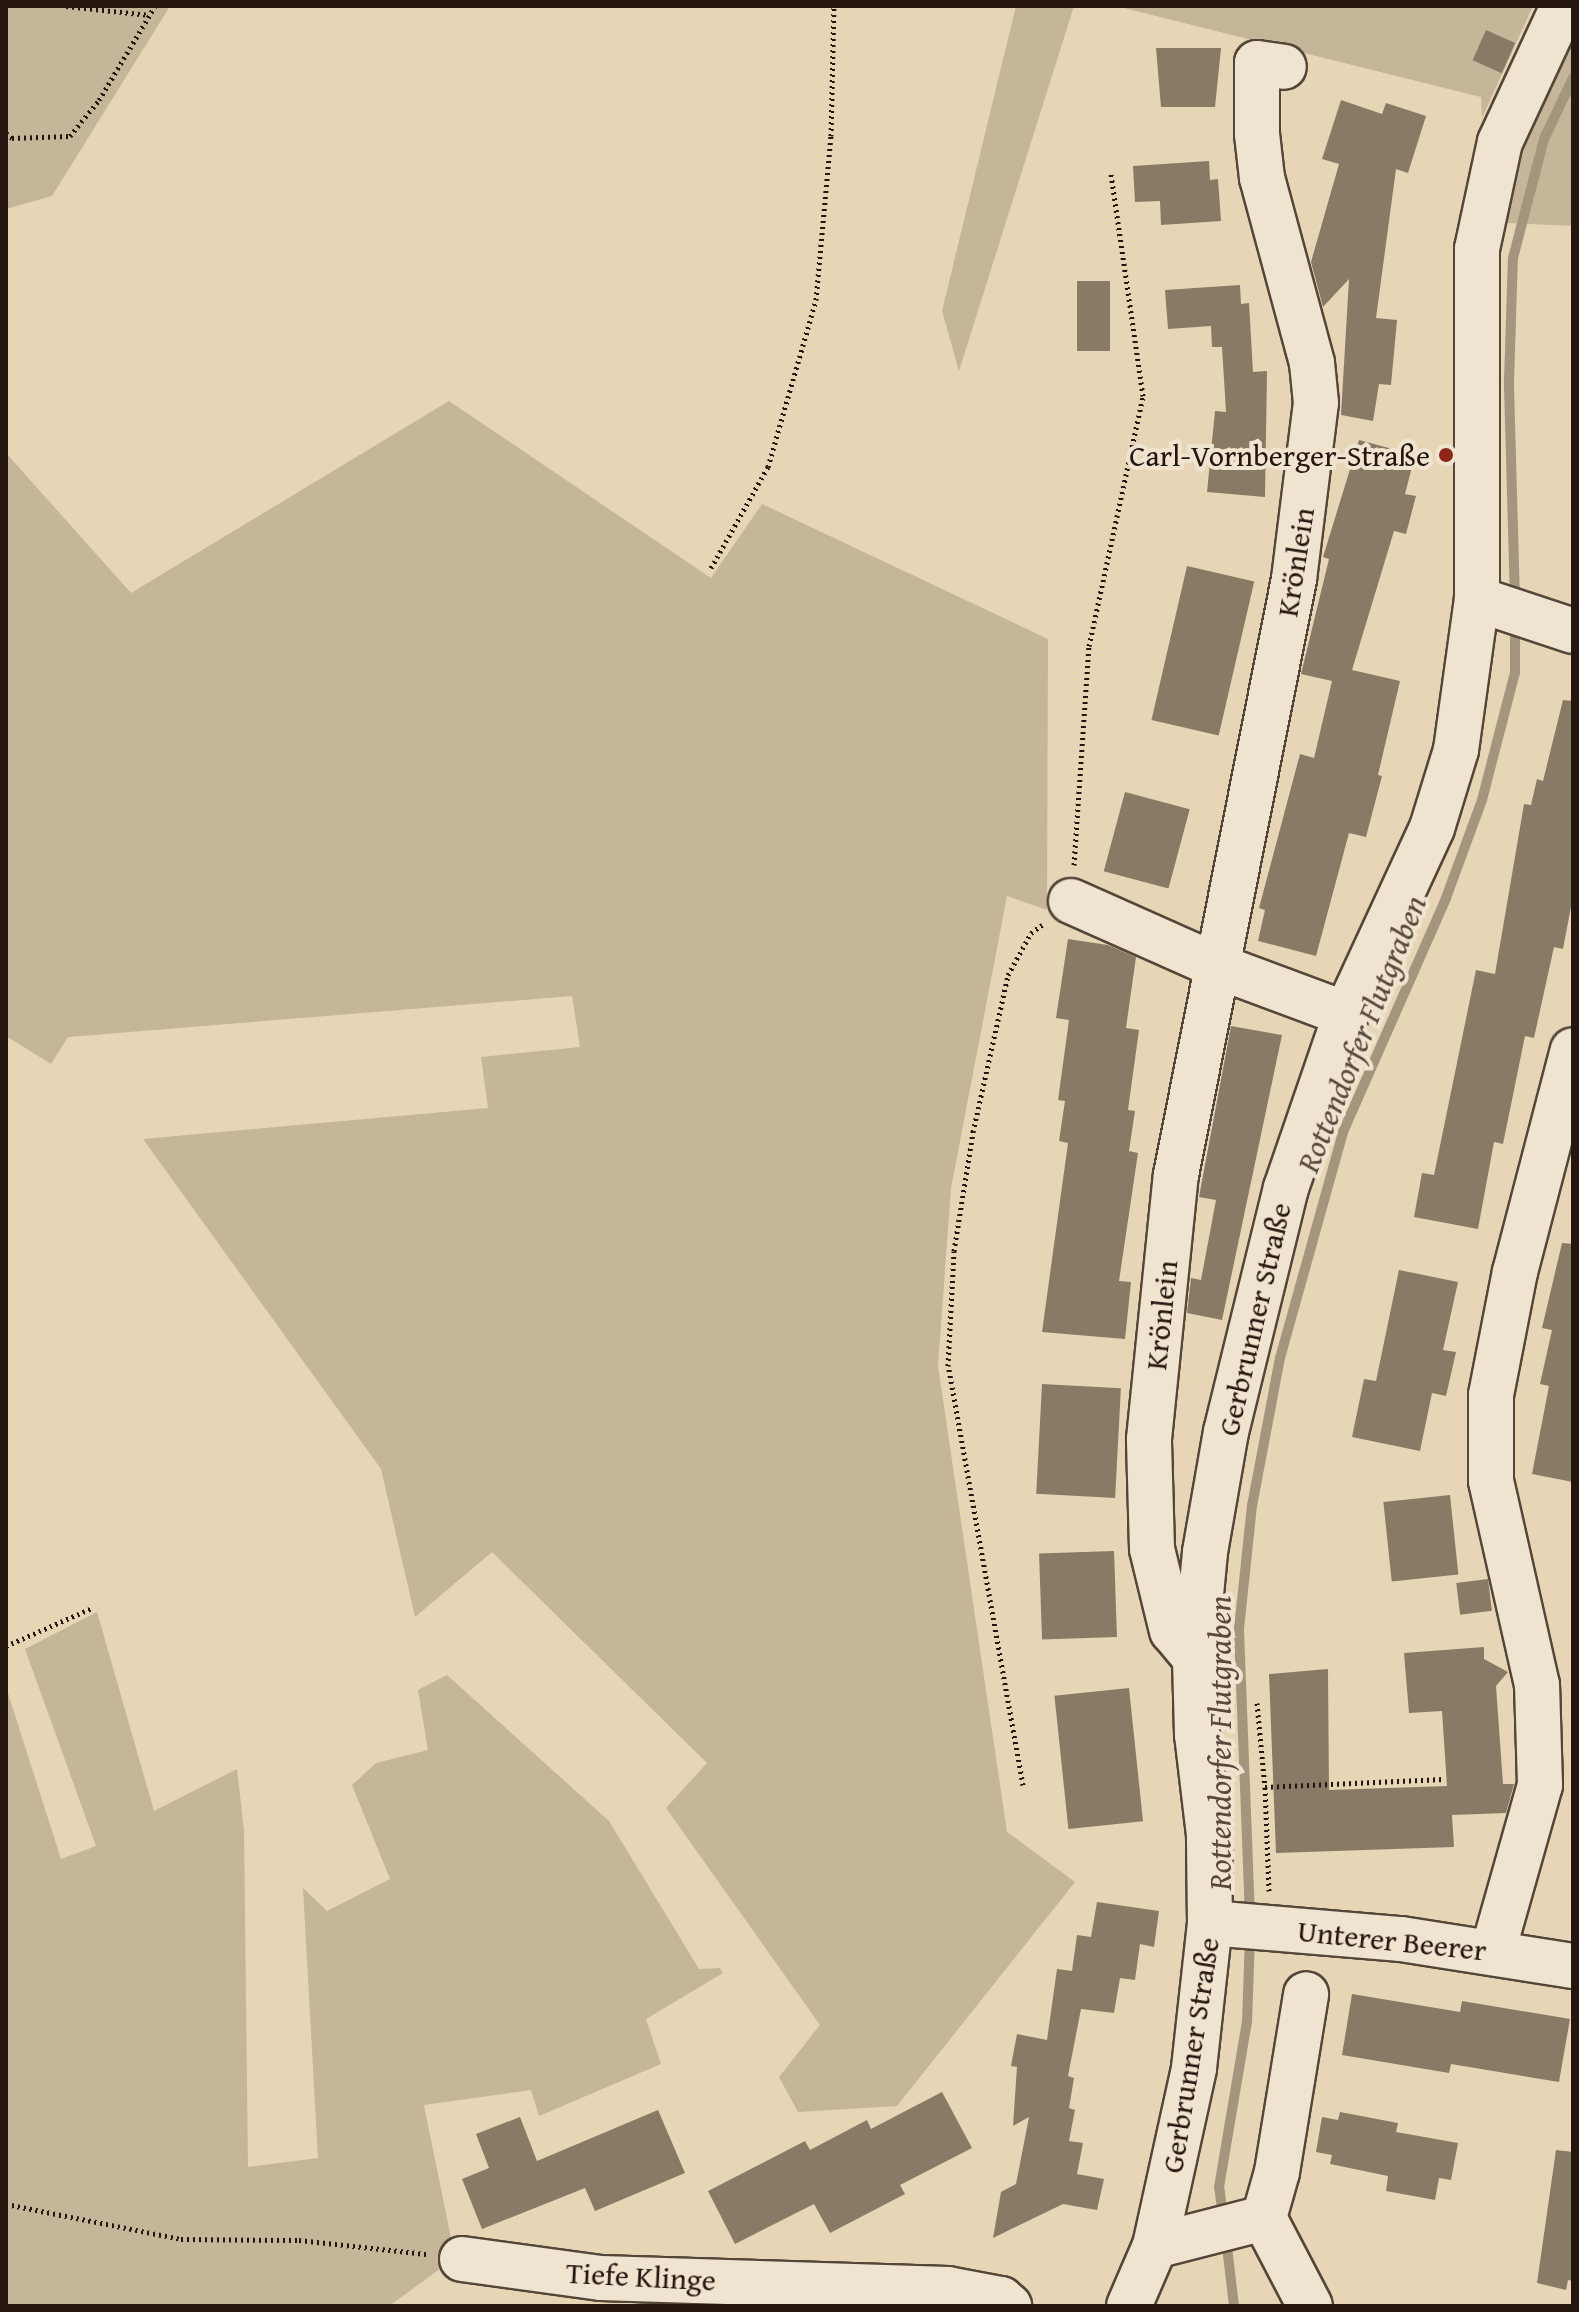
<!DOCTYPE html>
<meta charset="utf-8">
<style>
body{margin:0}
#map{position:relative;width:1579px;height:2312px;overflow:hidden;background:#e6d6b5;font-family:"Gentium Book Plus",serif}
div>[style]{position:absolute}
.green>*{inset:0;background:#c5b599}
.stream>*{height:10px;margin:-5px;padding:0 5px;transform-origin:5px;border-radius:5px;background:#a4957d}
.building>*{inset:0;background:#897a65;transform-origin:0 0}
.path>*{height:5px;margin-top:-2.5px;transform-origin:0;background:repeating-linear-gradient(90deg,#24160f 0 2px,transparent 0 6px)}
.roads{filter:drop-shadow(2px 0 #544638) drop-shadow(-2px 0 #544638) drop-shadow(0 2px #544638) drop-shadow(0 -2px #544638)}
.minor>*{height:44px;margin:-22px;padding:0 22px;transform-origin:22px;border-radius:22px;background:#efe4cf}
.dots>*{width:22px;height:22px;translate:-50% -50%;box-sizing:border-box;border:4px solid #efe4cf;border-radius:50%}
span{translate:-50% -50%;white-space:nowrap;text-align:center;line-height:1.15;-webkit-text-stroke:8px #efe4cf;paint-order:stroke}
.poi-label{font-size:30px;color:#24160f}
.right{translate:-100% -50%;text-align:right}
.street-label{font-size:30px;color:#24160f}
.water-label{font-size:32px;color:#57493b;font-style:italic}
.frame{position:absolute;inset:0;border:8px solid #24160f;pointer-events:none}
</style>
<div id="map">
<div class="green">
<i style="clip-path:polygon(6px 6px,170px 6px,52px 196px,6px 209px)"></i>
<i style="clip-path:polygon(1016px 6px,1074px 6px,959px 371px,942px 311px)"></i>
<i style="clip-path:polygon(1116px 6px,1533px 6px,1482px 118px,1481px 97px)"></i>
<i style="clip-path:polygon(1573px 24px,1573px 226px,1488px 222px)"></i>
<i style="clip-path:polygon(449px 401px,711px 578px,762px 504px,1048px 639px,1047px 910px,1007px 896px,951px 1188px,938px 1366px,1007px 1832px,1075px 1882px,897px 2106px,798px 2112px,779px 2077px,820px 2025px,666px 1808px,707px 1763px,492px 1552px,415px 1617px,381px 1469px,143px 1139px,488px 1108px,481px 1057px,580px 1047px,572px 996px,68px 1037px,51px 1064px,6px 1036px,6px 453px,131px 593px)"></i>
<i style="clip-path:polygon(97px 1612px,154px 1811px,237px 1769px,244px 1831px,248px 2167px,318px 2158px,303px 1888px,327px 1911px,390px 1879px,352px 1785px,376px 1763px,428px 1750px,418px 1690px,447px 1675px,609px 1821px,699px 1969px,720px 1968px,723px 1973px,646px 2019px,661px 2064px,539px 2116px,531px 2090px,424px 2105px,455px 2258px,389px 2306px,6px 2306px,6px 1687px,61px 1859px,96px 1846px,25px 1649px)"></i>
</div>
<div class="stream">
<i style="left:1515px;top:601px;width:219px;rotate:-91.6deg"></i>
<i style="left:1509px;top:382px;width:124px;rotate:-88.2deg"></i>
<i style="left:1513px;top:258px;width:123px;rotate:-75.4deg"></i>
<i style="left:1544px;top:139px;width:68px;rotate:-64.6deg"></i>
<i style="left:1250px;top:1917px;width:288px;rotate:-92.2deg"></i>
<i style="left:1239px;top:1629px;width:124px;rotate:-84deg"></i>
<i style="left:1252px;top:1506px;width:151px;rotate:-79.3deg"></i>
<i style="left:1280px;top:1358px;width:235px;rotate:-74.4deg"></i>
<i style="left:1343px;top:1132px;width:256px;rotate:-66.2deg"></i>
<i style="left:1446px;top:898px;width:104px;rotate:-69.8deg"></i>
<i style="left:1482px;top:800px;width:132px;rotate:-75.5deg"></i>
<i style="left:1515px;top:672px;width:51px;rotate:-90deg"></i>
<i style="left:1223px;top:2218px;width:31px;rotate:-97deg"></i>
<i style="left:1219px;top:2187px;width:167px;rotate:-80.4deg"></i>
<i style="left:1247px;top:2022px;width:85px;rotate:-88deg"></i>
<i style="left:1226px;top:2238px;width:68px;rotate:83.3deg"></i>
</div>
<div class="building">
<i style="left:1486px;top:30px;width:32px;height:33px;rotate:24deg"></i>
<i style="clip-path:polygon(1156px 48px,1221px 48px,1215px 107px,1161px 107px)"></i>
<i style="clip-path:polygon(1341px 100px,1382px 114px,1386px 103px,1426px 116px,1408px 173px,1396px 169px,1376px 318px,1397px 320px,1391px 385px,1379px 384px,1373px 421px,1341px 415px,1349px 279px,1323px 307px,1311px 262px,1339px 164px,1322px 159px)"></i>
<i style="clip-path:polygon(1209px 161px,1210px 180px,1218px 179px,1221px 221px,1161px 225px,1160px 201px,1135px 202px,1133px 166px)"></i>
<i style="left:1077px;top:281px;width:33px;height:70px"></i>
<i style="clip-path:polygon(1240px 285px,1241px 304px,1249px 303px,1253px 372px,1267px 371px,1265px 497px,1207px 492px,1215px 411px,1226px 412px,1222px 347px,1212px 347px,1211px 326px,1168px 329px,1165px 290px)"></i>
<i style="clip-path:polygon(1359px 440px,1415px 455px,1405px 494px,1416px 496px,1406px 534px,1394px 531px,1352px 670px,1400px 681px,1378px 775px,1382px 776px,1366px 837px,1349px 833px,1316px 956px,1258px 941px,1265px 910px,1259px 908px,1300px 754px,1314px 758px,1332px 681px,1301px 674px,1329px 559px,1323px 557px)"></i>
<i style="left:1187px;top:566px;width:69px;height:158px;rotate:13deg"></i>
<i style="clip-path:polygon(1563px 700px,1573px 701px,1573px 896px,1563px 949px,1554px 947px,1534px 1038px,1525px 1036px,1503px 1144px,1494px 1142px,1478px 1229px,1414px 1217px,1422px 1173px,1434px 1175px,1476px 970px,1495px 974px,1524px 804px,1531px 805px,1537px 779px,1543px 781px)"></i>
<i style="left:1125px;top:792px;width:67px;height:82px;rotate:15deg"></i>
<i style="clip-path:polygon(1068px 939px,1108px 945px,1136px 957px,1126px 1028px,1139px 1030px,1128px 1110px,1135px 1111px,1129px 1151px,1138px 1153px,1119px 1281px,1131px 1282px,1125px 1339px,1042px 1332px,1068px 1143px,1059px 1141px,1065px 1101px,1058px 1100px,1069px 1020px,1056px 1018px)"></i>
<i style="clip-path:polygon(1231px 1026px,1282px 1035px,1222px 1320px,1187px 1313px,1191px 1278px,1201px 1280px,1216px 1200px,1199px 1197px)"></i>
<i style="clip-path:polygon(1562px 1243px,1573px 1244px,1573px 1482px,1532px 1474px,1549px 1386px,1540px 1384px,1552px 1330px,1542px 1328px)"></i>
<i style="clip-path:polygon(1399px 1270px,1458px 1282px,1443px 1350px,1456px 1352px,1446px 1396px,1432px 1393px,1420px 1451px,1352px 1437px,1364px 1379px,1376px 1381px)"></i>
<i style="left:1042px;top:1384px;width:79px;height:110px;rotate:3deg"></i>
<i style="left:1450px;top:1495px;width:80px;height:67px;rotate:84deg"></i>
<i style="left:1114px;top:1551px;width:86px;height:75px;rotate:88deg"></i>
<i style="left:1488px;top:1579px;width:32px;height:32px;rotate:83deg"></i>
<i style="clip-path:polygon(1484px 1647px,1484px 1659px,1508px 1672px,1496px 1686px,1503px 1784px,1514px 1784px,1506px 1813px,1452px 1815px,1454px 1847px,1276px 1853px,1269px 1674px,1328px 1669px,1329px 1790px,1447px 1786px,1442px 1711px,1409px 1713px,1404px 1653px)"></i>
<i style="left:1129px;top:1688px;width:134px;height:75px;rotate:84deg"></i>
<i style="clip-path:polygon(1097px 1902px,1159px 1911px,1154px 1947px,1140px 1944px,1135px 1980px,1120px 1978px,1114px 2013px,1081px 2009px,1068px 2076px,1074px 2078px,1069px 2108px,1075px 2110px,1069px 2141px,1083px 2143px,1077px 2174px,1104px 2179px,1097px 2210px,1063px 2204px,993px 2238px,1001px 2192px,1016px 2184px,1029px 2117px,1013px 2126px,1017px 2067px,1011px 2066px,1017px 2034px,1047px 2040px,1057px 1969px,1072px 1971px,1077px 1935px,1091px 1937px)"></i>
<i style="clip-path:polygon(1352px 1994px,1460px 2012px,1462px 2001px,1570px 2019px,1559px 2082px,1451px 2064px,1449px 2073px,1342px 2055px)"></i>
<i style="clip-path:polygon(942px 2092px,972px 2148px,900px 2185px,905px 2194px,830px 2233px,814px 2204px,735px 2244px,708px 2191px,805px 2141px,810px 2150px,867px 2120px,871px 2129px)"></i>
<i style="clip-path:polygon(658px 2110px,685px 2173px,595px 2211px,585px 2188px,482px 2229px,462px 2179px,489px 2168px,476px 2134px,520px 2117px,537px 2161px)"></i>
<i style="clip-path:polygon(1340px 2112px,1398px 2123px,1396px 2132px,1458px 2143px,1451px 2180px,1439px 2178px,1435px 2200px,1386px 2191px,1388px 2176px,1330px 2164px,1332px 2155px,1316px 2152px,1322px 2117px,1338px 2120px)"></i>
<i style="clip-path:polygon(1556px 2150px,1573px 2152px,1573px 2281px,1568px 2280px,1566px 2290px,1537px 2283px)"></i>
</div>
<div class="path">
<i style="left:66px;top:6px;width:84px;rotate:6.1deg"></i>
<i style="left:6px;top:133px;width:8px;rotate:40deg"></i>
<i style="left:12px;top:138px;width:58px;rotate:-2deg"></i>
<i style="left:70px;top:136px;width:46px;rotate:-51.1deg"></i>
<i style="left:99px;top:100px;width:109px;rotate:-59.2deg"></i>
<i style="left:711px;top:568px;width:116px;rotate:-60.6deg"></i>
<i style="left:768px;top:467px;width:174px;rotate:-74deg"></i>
<i style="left:816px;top:300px;width:165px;rotate:-84.8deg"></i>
<i style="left:831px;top:136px;width:130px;rotate:-88.7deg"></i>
<i style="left:1074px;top:865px;width:220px;rotate:-86.1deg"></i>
<i style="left:1089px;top:646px;width:256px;rotate:-77.8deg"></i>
<i style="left:1143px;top:396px;width:224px;rotate:-98.2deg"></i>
<i style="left:6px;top:1646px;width:94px;rotate:-23.8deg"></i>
<i style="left:1257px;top:1703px;width:84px;rotate:84.6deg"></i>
<i style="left:1023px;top:1785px;width:426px;rotate:-100.1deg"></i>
<i style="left:948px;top:1366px;width:115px;rotate:-87deg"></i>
<i style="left:954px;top:1251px;width:121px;rotate:-80.9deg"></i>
<i style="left:973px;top:1132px;width:161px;rotate:-77.4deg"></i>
<i style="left:1008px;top:975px;width:48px;rotate:-61.3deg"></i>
<i style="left:1031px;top:933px;width:14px;rotate:-36deg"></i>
<i style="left:1269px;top:1891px;width:104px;rotate:-92.2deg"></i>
<i style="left:1265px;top:1787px;width:179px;rotate:-2.6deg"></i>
<i style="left:6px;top:2204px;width:178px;rotate:11.3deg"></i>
<i style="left:181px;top:2239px;width:118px;rotate:0.5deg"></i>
<i style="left:299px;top:2240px;width:128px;rotate:6.3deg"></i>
</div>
<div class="roads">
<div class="minor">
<i style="left:1477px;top:599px;width:101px;rotate:18.4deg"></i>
<i style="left:1071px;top:901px;width:160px;rotate:24deg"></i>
<i style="left:1217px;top:966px;width:138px;rotate:20.4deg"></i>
<i style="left:1195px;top:1658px;width:35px;rotate:-130deg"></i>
<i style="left:1172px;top:1631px;width:84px;rotate:-103.7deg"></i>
<i style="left:1152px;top:1549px;width:110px;rotate:-91.6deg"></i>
<i style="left:1149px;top:1439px;width:265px;rotate:-84.2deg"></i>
<i style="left:1176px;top:1175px;width:608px;rotate:-78.8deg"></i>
<i style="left:1294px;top:579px;width:177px;rotate:-82.9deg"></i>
<i style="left:1316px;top:403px;width:40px;rotate:-95.7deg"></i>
<i style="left:1312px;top:363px;width:192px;rotate:-105.1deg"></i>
<i style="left:1262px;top:178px;width:44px;rotate:-96.5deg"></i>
<i style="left:1257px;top:134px;width:71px;rotate:-90deg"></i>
<i style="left:1257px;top:63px;width:27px;rotate:8deg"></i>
<i style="left:1210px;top:1923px;width:192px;rotate:4.8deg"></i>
<i style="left:1401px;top:1939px;width:174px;rotate:8.9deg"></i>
<i style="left:1493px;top:1951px;width:173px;rotate:-74.2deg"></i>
<i style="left:1540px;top:1785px;width:100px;rotate:-91.7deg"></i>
<i style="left:1537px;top:1685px;width:209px;rotate:-102.7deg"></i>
<i style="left:1491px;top:1481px;width:86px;rotate:-90deg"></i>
<i style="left:1491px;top:1395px;width:125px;rotate:-79deg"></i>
<i style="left:1515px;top:1272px;width:229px;rotate:-75.4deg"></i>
<i style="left:1264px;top:2218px;width:48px;rotate:-74.2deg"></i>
<i style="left:1277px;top:2172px;width:180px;rotate:-80.7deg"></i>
<i style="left:1155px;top:2246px;width:113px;rotate:-14.4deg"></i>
<i style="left:1264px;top:2218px;width:99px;rotate:62.4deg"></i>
<i style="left:462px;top:2259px;width:140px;rotate:7.8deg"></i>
<i style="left:601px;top:2278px;width:347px;rotate:1.8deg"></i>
<i style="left:948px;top:2289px;width:54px;rotate:10.7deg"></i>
<i style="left:1001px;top:2299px;width:11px;rotate:41deg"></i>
<i style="left:1129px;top:2306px;width:65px;rotate:-66.6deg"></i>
<i style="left:1155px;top:2246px;width:182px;rotate:-77.6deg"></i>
<i style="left:1194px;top:2068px;width:146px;rotate:-83.7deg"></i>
<i style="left:1210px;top:1923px;width:88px;rotate:-90.7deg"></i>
<i style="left:1209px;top:1835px;width:101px;rotate:-96.8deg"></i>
<i style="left:1197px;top:1735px;width:77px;rotate:-91.5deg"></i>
<i style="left:1195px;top:1658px;width:106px;rotate:-84.6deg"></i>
<i style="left:1205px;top:1552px;width:122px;rotate:-80.1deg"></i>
<i style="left:1226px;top:1432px;width:251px;rotate:-76.2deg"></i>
<i style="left:1286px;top:1188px;width:184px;rotate:-71deg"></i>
<i style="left:1346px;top:1014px;width:205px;rotate:-65.2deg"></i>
<i style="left:1432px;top:828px;width:82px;rotate:-72.9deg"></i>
<i style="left:1456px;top:750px;width:152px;rotate:-82.1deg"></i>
<i style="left:1477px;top:599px;width:350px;rotate:-90deg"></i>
<i style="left:1477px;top:249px;width:109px;rotate:-77.9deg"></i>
<i style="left:1500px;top:142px;width:150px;rotate:-65.1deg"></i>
</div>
</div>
<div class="dots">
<i style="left:1446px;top:455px;background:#8f2418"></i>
</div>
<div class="poi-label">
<span class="right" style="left:1430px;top:455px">Carl-Vornberger-Straße</span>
</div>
<div class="street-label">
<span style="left:1295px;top:562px;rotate:-81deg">Krönlein</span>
<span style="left:1161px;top:1315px;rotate:-84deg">Krönlein</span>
<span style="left:1254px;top:1319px;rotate:-77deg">Gerbrunner Straße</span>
<span style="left:1392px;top:1940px;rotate:6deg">Unterer Beerer</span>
<span style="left:1190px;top:2055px;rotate:-81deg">Gerbrunner Straße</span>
<span style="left:641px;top:2276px;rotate:3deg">Tiefe Klinge</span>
</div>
<div class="water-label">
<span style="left:1362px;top:1034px;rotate:-68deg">Rottendorfer Flutgraben</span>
<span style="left:1220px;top:1743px;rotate:-90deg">Rottendorfer Flutgraben</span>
</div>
<div class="frame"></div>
</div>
